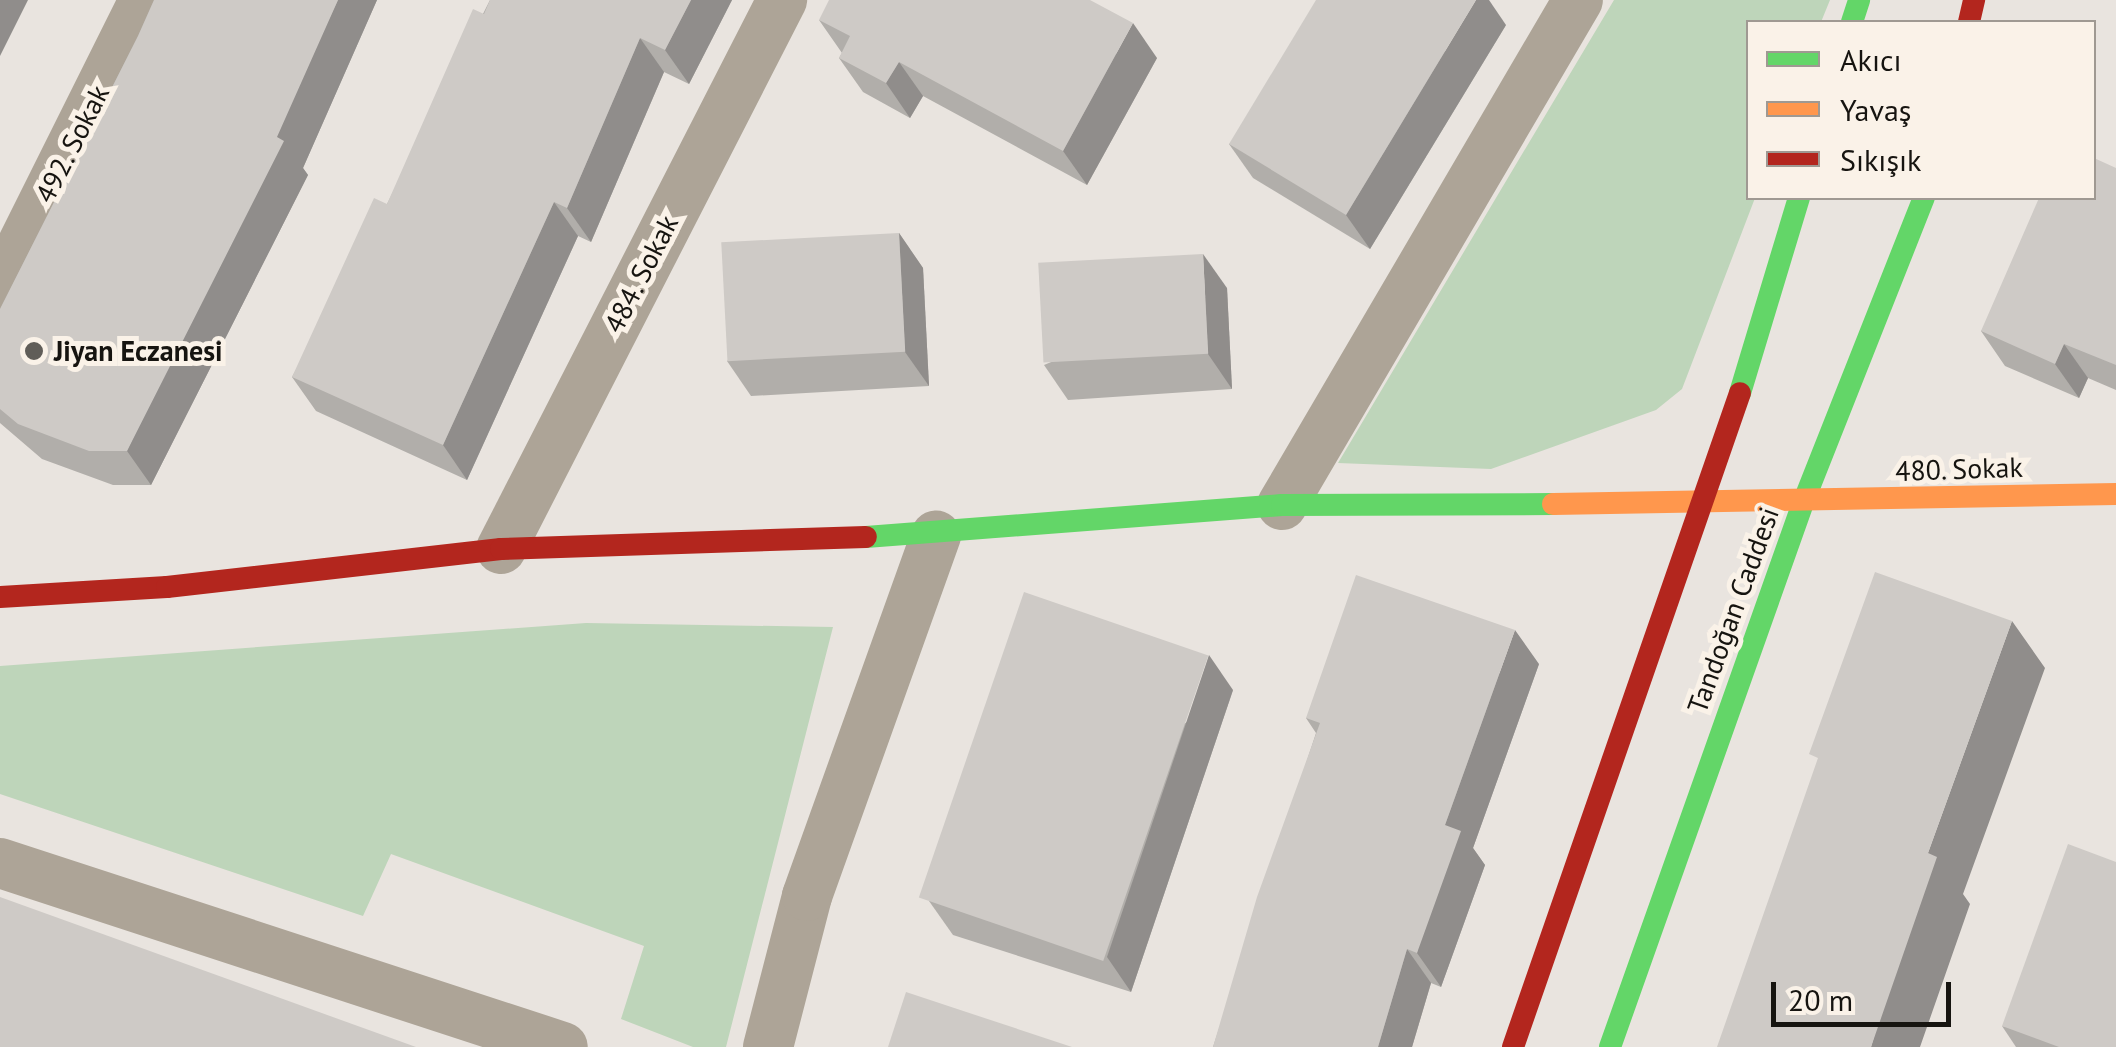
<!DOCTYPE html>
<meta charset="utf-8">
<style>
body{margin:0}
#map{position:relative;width:2116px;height:1047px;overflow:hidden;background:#e9e4df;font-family:"PT Sans",sans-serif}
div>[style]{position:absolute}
.green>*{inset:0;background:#bed5ba}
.street>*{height:50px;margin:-25px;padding:0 25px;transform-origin:25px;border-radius:25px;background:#ada497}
.fast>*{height:22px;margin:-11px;padding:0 11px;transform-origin:11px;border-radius:11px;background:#63d668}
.slow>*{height:22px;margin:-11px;padding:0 11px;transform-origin:11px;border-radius:11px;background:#ff974d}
.jam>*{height:22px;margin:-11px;padding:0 11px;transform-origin:11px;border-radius:11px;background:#b3261e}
.wall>*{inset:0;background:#b1aeaa}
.shaded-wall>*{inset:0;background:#908d8b}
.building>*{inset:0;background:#cecac6;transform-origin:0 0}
.dots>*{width:28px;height:28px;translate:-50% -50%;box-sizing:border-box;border:5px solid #faf2e8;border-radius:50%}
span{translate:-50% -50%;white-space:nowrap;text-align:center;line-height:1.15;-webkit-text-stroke:10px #faf2e8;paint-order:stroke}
.street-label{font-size:28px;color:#161410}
.poi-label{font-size:28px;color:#161410;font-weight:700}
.left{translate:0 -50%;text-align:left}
.legend{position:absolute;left:1746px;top:20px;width:350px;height:180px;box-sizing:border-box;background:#faf2e8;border:2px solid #9f9992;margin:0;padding:12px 18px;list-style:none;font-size:30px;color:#161410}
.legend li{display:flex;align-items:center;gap:20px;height:50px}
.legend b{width:50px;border:2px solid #9f9992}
.scale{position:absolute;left:1771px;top:982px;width:180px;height:45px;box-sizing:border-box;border:5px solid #161410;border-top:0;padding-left:12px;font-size:30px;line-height:35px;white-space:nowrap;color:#161410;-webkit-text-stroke:8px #faf2e8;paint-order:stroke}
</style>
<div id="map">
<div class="green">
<i style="clip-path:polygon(1614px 0,1830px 0,1821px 22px,1748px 22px,1748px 198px,1755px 198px,1682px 389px,1656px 410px,1491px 469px,1338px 463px)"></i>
<i style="clip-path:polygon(586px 623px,833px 627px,726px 1047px,693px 1047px,621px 1019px,644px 946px,391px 854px,363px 916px,0 794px,0 666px)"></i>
</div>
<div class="street">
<i style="left:0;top:289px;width:323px;rotate:-63.5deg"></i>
<i style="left:1282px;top:505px;width:585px;rotate:-59.62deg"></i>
<i style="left:501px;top:549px;width:617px;rotate:-62.89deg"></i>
<i style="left:0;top:863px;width:592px;rotate:18.1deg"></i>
<i style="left:768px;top:1047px;width:156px;rotate:-75.5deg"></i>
<i style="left:807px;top:896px;width:383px;rotate:-70.3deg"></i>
</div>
<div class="fast">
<i style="left:1852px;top:22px;width:23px;rotate:-72deg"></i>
<i style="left:1740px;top:393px;width:204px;rotate:-73.2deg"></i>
<i style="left:866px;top:537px;width:417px;rotate:-4.4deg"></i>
<i style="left:1282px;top:505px;width:271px;rotate:-0.2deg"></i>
<i style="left:1610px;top:1047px;width:577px;rotate:-70.47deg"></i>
<i style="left:1803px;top:503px;width:328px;rotate:-68.4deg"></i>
</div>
<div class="slow">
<i style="left:1553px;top:504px;width:563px;rotate:-1.02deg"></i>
</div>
<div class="jam">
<i style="left:1969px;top:22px;width:23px;rotate:-77deg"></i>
<i style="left:0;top:597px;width:167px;rotate:-3.4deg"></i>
<i style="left:167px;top:587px;width:336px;rotate:-6.5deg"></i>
<i style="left:501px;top:549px;width:365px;rotate:-1.9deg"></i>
<i style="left:1513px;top:1047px;width:692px;rotate:-70.86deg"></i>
</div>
<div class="wall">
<i style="clip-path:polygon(154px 0,377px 0,303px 168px,308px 175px,151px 485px,113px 485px,42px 459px,0 423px,0 309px,138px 36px)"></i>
<i style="clip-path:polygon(490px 0,732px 0,689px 84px,664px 72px,591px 242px,578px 236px,467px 480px,316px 411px,292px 377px,387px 204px)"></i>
<i style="clip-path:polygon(819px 20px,1157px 58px,1087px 185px,923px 96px,910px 118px,863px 92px,839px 58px,842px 53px)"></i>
<i style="clip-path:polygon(1506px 25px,1370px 249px,1253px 178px,1229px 144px)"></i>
<i style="clip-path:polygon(2116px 168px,2116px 390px,2088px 378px,2079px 398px,2005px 366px,1981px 331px)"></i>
<i style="clip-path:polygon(899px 233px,923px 268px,929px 386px,751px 396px,727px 361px)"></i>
<i style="clip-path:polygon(1227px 288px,1232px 389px,1068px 400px,1044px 365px)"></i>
<i style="clip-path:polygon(1539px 664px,1473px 848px,1485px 865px,1441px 987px,1431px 983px,1412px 1047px,1213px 1047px,1316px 733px,1306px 718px)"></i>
<i style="clip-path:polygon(1233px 690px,1131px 992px,953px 935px,929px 901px)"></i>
<i style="clip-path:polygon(2002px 1026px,2116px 1047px,2016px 1047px)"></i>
</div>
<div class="shaded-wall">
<i style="clip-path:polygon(0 0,28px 0,0 56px)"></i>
<i style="clip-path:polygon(338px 0,377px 0,303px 168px,308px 175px,151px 485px,127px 451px)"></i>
<i style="clip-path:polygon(691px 0,732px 0,689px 84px,665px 50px)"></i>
<i style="clip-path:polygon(1476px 0,1489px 0,1506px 25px,1370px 249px,1346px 215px)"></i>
<i style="clip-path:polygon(1133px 23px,1157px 58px,1087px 185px,1063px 151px)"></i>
<i style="clip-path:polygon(640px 38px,664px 72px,591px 242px,567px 208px)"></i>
<i style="clip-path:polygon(899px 62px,923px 96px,910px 118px,886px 83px)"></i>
<i style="clip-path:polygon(554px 202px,578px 236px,467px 480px,443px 445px)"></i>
<i style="clip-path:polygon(899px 233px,923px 268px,929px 386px,905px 352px)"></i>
<i style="clip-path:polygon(1203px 254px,1227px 288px,1232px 389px,1208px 354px)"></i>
<i style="clip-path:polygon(2064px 344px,2088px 378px,2079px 398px,2055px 364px)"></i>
<i style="clip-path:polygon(2012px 621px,2045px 668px,1963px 894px,1970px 904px,1920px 1047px,1871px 1047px,1928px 853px)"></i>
<i style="clip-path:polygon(1515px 630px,1539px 664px,1473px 848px,1485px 865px,1441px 987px,1417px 953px,1445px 825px)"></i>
<i style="clip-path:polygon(1209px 655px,1233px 690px,1131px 992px,1107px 957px)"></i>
<i style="clip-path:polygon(1407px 949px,1431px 983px,1412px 1047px,1378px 1047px)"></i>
</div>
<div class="building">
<i style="clip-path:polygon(154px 0,338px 0,277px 137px,284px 141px,127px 451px,89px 451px,18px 424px,0 409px,0 309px,138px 36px)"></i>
<i style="clip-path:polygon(490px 0,691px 0,665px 50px,640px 38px,567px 208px,554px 202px,443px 445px,292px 377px,374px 198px,387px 204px,473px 9px,484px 14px)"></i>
<i style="clip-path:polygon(829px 0,1090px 0,1133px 23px,1063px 151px,899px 62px,886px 83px,839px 58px,850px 36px,819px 20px)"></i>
<i style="clip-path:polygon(1316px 0,1476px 0,1346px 215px,1229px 144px)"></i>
<i style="clip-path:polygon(2094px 158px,2116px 168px,2116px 365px,2064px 344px,2055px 364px,1981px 331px,2039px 198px,2094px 198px)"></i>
<i style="left:899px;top:233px;width:119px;height:178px;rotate:87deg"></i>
<i style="left:1203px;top:254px;width:100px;height:165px;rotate:87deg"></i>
<i style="clip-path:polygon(1875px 572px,2012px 621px,1928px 853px,1937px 857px,1871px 1047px,1717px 1047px,1818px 758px,1809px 754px)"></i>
<i style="clip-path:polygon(1356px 575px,1515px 630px,1445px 825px,1461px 831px,1417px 953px,1407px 949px,1378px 1047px,1213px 1047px,1257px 897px,1320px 723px,1306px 718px)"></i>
<i style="left:1024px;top:592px;width:195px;height:323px;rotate:19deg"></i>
<i style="clip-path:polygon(2068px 844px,2116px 862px,2116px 1047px,2059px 1047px,2002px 1026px)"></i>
<i style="clip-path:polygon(0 897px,416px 1047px,0 1047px)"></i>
<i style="clip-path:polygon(906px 992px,1072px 1047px,888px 1047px)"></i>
</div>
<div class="dots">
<i style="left:34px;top:351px;background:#605d58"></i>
</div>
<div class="street-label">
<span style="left:72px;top:144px;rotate:-63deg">492. Sokak</span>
<span style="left:641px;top:274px;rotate:-63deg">484. Sokak</span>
<span style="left:1959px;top:469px;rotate:-2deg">480. Sokak</span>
<span style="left:1733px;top:610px;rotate:-70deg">Tandoğan Caddesi</span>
</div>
<div class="poi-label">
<span class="left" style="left:54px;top:351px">Jiyan Eczanesi</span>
</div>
<ul class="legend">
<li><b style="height:12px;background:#63d668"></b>Akıcı</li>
<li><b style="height:12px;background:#ff974d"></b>Yavaş</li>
<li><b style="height:12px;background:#b3261e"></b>Sıkışık</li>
</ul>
<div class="scale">20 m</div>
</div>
